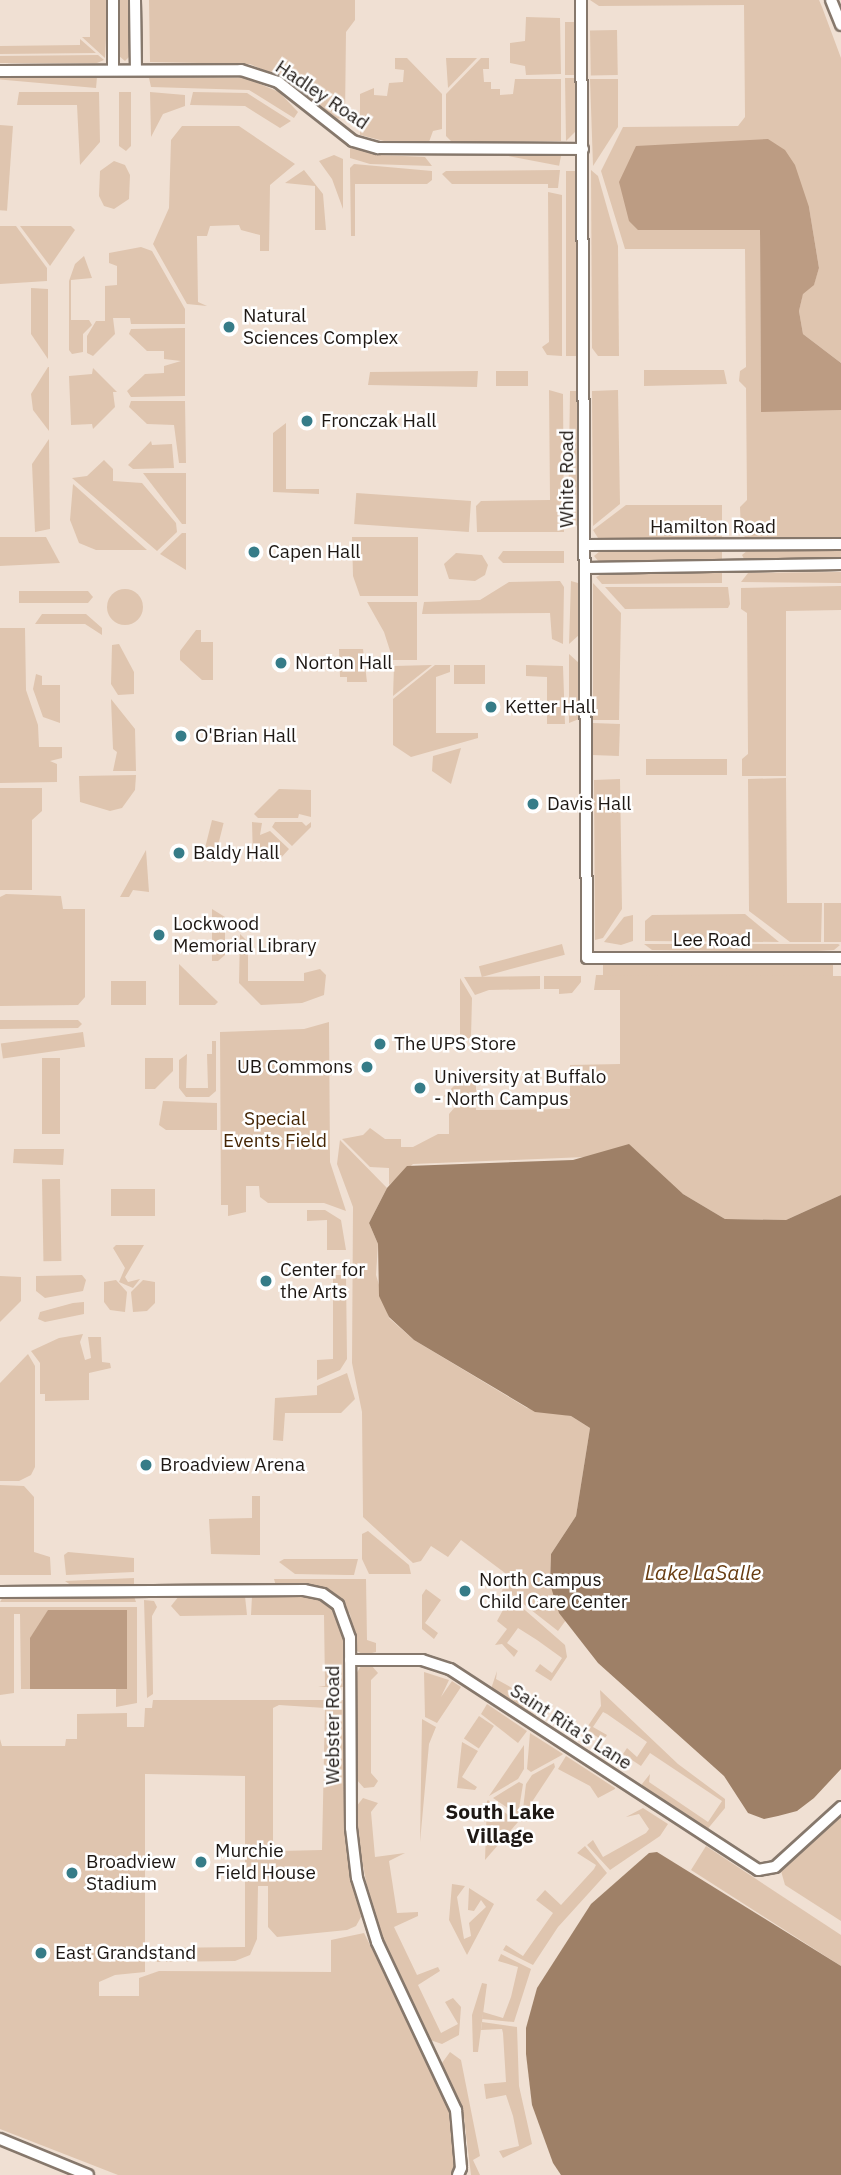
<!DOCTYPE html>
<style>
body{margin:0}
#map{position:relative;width:841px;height:2175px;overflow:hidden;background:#f0e0d3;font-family:"IBM Plex Sans",sans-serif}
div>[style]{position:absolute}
.green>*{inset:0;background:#dfc5af;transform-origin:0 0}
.round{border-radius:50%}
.forest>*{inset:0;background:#bc9c83}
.water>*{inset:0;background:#9e8067}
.roads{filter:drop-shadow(2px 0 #86786c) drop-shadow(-2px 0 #86786c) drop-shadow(0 2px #86786c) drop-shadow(0 -2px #86786c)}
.secondary>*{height:10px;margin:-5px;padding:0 5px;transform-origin:5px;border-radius:5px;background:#fff}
.primary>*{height:10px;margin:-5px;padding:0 5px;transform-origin:5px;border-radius:5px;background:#fff}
.dots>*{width:19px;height:19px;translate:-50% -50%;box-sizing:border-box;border:4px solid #fff;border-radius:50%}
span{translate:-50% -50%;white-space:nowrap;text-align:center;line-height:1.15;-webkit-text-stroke:5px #fff;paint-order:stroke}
.street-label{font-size:19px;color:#1e1814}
.poi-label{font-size:19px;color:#1e1814}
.left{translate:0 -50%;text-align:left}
.right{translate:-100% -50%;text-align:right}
.park-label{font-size:19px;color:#452504}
.water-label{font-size:21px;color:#683c11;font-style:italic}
.neighbourhood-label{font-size:21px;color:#1e1814;font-weight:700}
</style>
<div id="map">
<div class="green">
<i style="clip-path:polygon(90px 0,108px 0,105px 58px,82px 37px,90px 37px)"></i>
<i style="clip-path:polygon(118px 0,130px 0,130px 56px,125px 61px,119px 56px)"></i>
<i style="clip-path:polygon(149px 0,355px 0,355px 20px,346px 32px,345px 117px,333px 120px,288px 81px,250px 64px,150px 62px)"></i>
<i style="clip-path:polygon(590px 0,819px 0,822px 7px,841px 58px,841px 363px,803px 334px,799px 311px,803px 293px,814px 284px,819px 268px,809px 207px,638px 230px,760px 230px,761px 411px,841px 410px,841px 539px,748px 539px,741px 534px,740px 507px,747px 500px,746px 388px,739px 381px,740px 371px,746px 367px,745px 249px,625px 249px,601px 171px,623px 127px,738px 126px,745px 117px,744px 5px,599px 6px)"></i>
<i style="clip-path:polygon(526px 17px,560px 18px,561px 74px,526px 75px,525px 66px,510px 63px,510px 43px,525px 41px)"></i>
<i style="left:565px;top:22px;width:10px;height:53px"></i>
<i style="left:617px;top:30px;width:45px;height:27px;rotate:89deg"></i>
<i style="clip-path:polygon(80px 39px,96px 53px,0 54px,0 46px,80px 45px)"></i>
<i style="clip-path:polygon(98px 55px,104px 60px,97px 63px,0 63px,0 56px)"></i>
<i style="clip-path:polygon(395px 58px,407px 58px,442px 94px,442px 129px,433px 131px,429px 142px,384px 141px,360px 135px,360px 94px,374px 88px,374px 95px,387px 96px,389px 83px,403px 82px,404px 70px,395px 69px)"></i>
<i style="clip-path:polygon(446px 58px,477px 58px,448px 88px)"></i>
<i style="clip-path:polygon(481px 58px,489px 58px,489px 69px,483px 69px,484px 82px,491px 82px,491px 89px,500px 89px,500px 95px,513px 94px,515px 79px,561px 79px,561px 141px,452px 142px,446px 136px,446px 94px)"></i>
<i style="left:97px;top:77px;width:11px;height:97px;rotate:95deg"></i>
<i style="clip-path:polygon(149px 78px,246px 78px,279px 92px,298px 112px,294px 118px,249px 90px,151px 87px)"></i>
<i style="clip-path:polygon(565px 78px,576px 78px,576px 131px,566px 141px)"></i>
<i style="clip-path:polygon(590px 79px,618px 79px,618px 127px,593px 166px)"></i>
<i style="clip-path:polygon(19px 92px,99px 92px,100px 142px,80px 165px,77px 105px,17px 105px)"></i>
<i style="clip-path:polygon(119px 92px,131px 92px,131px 146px,126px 151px,119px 146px)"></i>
<i style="clip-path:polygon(150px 92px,185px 95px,185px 106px,163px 114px,151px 137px)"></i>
<i style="clip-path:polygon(193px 92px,247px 93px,291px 121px,280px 128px,245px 106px,190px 105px)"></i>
<i style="left:0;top:125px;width:13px;height:85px;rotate:4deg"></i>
<i style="clip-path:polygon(182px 126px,239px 126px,295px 164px,270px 185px,269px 251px,260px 251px,260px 235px,241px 230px,239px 225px,210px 226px,207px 236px,197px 236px,198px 302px,207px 306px,187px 304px,153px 244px,169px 208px,171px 140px)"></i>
<i style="clip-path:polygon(350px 147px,380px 155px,425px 157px,432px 166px,370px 164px,350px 158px)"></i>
<i style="clip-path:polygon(334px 155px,343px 159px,343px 209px,332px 179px,319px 161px)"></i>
<i style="left:561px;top:156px;width:10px;height:91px;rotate:101deg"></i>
<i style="clip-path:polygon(114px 161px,125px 165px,130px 175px,129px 199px,114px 209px,104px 206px,99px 196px,100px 171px)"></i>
<i style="clip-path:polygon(354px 164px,432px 171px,432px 180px,427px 184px,355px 184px,355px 236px,351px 236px,350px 168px)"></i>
<i style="clip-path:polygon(304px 170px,323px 194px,326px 230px,315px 230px,315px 186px,285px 183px)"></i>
<i style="clip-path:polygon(560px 170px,558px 188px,548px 188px,548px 184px,452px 184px,442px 174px,446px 171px)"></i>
<i style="clip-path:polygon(591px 170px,598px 176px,618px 246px,619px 356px,598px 356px,592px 348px)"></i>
<i style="left:566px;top:171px;width:10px;height:185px"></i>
<i style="clip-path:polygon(548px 192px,562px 195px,562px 356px,547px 355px,542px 347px,549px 342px)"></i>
<i style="clip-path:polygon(0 226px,16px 226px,47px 268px,47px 281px,0 284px)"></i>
<i style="clip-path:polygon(20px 226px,71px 226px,75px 230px,50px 266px)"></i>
<i style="clip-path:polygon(141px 247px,152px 251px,185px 309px,185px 324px,131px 324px,130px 318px,113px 318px,115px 334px,93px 356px,87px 353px,87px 336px,96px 321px,105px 321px,105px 286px,117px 285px,117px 266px,109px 263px,109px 253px)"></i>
<i style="clip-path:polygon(84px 256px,92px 278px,71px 280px,71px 320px,89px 320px,92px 325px,83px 334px,83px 352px,72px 354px,69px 350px,69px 281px,75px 264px)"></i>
<i style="clip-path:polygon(31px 288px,48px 289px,48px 359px,31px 334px)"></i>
<i style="clip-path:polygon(185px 328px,185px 396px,131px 397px,127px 391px,145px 374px,164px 373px,164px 366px,181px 361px,164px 359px,164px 351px,147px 351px,129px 334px,131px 329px)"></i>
<i style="clip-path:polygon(48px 367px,49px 367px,49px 431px,33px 410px,31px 394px)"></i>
<i style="clip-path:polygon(93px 368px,117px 392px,113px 392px,115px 407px,93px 429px,92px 424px,71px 425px,69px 376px,92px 374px)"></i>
<i style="clip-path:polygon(644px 370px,724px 370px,727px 384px,644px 386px)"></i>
<i style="clip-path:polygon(478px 371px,477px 387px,368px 385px,370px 372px)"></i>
<i style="left:528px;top:371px;width:15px;height:32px;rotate:90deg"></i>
<i style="clip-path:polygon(549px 390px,563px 394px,564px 532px,477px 532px,476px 506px,481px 501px,550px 500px)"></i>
<i style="clip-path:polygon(618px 390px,620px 504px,593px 526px,592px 391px)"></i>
<i style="clip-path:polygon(570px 391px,577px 391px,578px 526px,568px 523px)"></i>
<i style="clip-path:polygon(131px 401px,185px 401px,186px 463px,179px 463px,174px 425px,147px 424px,129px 407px)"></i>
<i style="clip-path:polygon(286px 423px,286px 489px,319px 489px,319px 494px,273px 492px,273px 433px)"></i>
<i style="clip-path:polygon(49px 439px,50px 529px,35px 532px,32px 464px)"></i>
<i style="clip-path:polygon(151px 441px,152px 445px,172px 444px,174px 468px,133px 469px,128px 465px)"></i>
<i style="clip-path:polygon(104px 460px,113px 469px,113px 481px,142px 483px,176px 523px,177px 532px,157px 551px,72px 478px,87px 476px)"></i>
<i style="clip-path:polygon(143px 473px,186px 473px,186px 524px,182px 524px)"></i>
<i style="clip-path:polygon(73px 484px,147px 550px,96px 550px,79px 543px,70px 520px)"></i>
<i style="left:471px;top:501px;width:31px;height:115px;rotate:94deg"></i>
<i style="clip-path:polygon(626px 505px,722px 505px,722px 539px,598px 538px,593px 530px)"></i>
<i style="clip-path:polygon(182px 533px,186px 533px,186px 570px,160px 554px)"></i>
<i style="clip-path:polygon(0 537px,46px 537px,60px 563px,0 566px)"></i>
<i style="clip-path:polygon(352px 537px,418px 537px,418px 596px,360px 596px,353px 576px)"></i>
<i style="clip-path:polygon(841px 549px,841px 557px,745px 561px,742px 555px,748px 550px)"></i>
<i style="clip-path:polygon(722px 550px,722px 562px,600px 563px,594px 556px,600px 551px)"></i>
<i style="clip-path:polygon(503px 551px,564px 551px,564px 563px,503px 563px,498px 558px)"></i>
<i style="clip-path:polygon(456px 553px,482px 555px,488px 565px,485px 575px,475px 581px,449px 579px,444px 564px)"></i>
<i style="clip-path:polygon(841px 572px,841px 583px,741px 582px,748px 573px)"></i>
<i style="clip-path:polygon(604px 573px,722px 573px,722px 583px,602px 584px,596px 577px)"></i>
<i style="clip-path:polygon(560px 581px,564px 587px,563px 644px,552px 639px,550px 613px,422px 614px,424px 602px,480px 600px,509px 582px)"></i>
<i style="clip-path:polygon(571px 581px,578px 583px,579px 635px,569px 644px)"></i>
<i style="clip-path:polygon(593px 583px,621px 613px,619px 720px,593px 720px)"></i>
<i style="clip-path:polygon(841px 586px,841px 610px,786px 611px,786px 776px,742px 776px,742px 759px,748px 754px,747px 613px,741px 609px,741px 588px)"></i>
<i style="clip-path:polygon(605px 587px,728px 587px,730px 604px,728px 608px,625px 609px)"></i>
<i class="round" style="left:107px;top:589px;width:36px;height:36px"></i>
<i style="clip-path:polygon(19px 591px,88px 591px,93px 597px,88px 603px,19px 603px)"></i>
<i style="clip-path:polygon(367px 602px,417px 602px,417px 660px,393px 660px,384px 632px)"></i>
<i style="clip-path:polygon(42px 614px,86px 614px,102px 628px,102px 635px,85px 624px,35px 624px)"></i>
<i style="clip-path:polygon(0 628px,25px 628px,26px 690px,38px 725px,39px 747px,62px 747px,62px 758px,50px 761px,57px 764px,57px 782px,0 783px)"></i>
<i style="clip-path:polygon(196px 630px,201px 630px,201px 642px,213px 642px,213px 680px,202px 680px,180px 660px,180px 651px)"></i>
<i style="clip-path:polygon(119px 644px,134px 672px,134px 694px,118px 695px,111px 684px,112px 645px)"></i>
<i style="clip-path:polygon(339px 649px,363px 649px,367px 682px,347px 682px,347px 677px,340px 677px)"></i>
<i style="clip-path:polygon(569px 654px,579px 663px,579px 719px,569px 723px)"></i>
<i style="clip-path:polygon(431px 665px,432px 665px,393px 696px,394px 666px)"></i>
<i style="clip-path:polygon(435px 665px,450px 665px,450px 672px,436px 677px,436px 733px,478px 733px,478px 738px,411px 757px,393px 745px,393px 699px)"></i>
<i style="left:454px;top:665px;width:31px;height:19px"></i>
<i style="clip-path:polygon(526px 665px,563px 666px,565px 724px,547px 724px,547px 677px,526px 676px)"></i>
<i style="clip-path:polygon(36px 674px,42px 676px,42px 685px,60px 685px,60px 723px,43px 717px,33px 689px)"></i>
<i style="clip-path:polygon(111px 699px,135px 729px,136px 771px,113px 771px,117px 752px,113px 749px)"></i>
<i style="left:593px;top:723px;width:27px;height:32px;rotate:2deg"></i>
<i style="clip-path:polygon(461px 748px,451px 784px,432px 771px,433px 756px)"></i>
<i style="left:727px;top:759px;width:16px;height:81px;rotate:90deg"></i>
<i style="clip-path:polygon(136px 775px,135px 790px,122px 808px,110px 811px,80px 802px,79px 776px)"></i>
<i style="clip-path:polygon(786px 778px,787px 903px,822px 903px,821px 942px,790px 942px,749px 911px,748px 779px)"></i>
<i style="clip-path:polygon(620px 779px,622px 909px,603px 938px,595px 940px,594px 780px)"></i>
<i style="clip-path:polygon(0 788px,42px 788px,42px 811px,32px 820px,32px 890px,0 890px)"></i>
<i style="clip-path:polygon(279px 789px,311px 790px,311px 817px,299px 814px,298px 818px,258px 818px,254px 814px)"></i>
<i style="left:212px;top:820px;width:12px;height:40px;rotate:14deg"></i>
<i style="clip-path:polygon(252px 822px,262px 823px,260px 835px,270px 831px,289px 849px,279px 860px,253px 860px)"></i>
<i style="clip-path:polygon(275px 822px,302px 822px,306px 826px,311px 822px,311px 827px,292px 846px,272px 827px)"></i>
<i style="clip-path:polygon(146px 850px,149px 892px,133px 890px,129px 897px,120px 897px)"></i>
<i style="clip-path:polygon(6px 894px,61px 896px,63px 909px,85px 909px,85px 997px,78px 1005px,0 1006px,0 897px)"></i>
<i style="left:824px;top:903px;width:17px;height:39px"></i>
<i style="clip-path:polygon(212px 909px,225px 917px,225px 955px,218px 961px,212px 961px)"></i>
<i style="clip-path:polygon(745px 914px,779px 942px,645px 941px,645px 921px,652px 915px)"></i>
<i style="clip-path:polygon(633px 915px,633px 941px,621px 945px,604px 942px,624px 917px)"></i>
<i style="clip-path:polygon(240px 934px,248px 942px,248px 981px,304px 981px,304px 973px,320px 969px,326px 975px,324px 995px,302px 1003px,261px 1005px,239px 983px)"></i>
<i style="left:562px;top:944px;width:11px;height:86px;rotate:75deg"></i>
<i style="clip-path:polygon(644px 944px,838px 944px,840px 945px,834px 950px,801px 952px,652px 950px)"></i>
<i style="clip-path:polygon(179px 964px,218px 1002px,215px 1005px,179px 1005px)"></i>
<i style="left:603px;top:965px;width:230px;height:11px"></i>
<i style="clip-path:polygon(596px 975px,841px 976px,841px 1195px,786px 1220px,725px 1219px,683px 1194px,585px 1157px,413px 1164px,389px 1185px,389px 1168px,370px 1167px,342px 1139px,363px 1135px,370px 1128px,385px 1139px,401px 1139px,401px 1147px,413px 1147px,438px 1134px,449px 1134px,449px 1114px,455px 1107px,444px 1096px,461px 1079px,476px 1082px,476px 1110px,570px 1109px,570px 1065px,620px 1064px,620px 990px,594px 990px)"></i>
<i style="clip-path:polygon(540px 976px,540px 989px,489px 990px,475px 995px,464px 977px)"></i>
<i style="clip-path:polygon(544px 976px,581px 976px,581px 982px,572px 993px,559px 994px,559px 989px,544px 989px)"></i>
<i style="clip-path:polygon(460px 978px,472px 998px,471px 1038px,460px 1038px)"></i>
<i style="left:111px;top:981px;width:35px;height:24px"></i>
<i style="clip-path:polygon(78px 1020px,82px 1024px,78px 1028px,0 1029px,0 1020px)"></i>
<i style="clip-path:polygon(329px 1022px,330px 1162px,346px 1211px,324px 1203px,268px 1203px,260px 1197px,259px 1186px,246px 1186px,246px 1212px,228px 1216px,228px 1205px,221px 1205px,220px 1032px,304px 1029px)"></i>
<i style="left:83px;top:1032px;width:15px;height:83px;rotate:82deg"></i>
<i style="clip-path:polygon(212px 1041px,216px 1041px,216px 1091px,209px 1097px,186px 1097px,179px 1088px,179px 1060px,187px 1054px,186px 1088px,208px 1088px,207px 1054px,212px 1054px)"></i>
<i style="left:60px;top:1058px;width:76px;height:18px;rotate:90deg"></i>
<i style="clip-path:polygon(145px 1058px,173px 1058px,173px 1071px,155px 1089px,145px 1089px)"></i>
<i style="clip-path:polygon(163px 1101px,217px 1103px,217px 1130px,166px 1130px,159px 1125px)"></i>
<i style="clip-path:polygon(340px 1140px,387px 1188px,369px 1223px,378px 1244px,376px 1275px,389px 1318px,414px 1340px,527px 1408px,571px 1416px,590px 1428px,576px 1516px,551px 1554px,550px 1584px,566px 1620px,558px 1631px,512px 1595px,502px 1592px,505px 1573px,461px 1540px,448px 1557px,431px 1546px,421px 1561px,413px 1563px,363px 1517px,362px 1412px,352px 1363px,353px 1207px,337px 1164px)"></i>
<i style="clip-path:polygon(64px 1149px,63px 1165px,13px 1163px,14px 1149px)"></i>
<i style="left:60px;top:1179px;width:82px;height:18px;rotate:89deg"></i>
<i style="left:111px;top:1189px;width:44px;height:27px"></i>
<i style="clip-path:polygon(307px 1210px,325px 1210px,341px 1220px,346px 1250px,327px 1250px,327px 1220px,307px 1221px)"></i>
<i style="clip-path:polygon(116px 1245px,144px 1245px,125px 1277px,128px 1282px,140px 1279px,133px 1288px,119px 1282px,125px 1268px,113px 1248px)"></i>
<i style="clip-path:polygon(82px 1275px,86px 1280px,83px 1291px,45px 1298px,36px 1291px,36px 1276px)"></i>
<i style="clip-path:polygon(333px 1275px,346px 1275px,347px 1359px,340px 1370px,317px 1380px,317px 1360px,333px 1359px)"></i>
<i style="clip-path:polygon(0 1276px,21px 1277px,21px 1301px,0 1322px)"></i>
<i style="clip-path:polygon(116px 1280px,127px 1292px,125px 1312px,110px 1310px,104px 1302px,104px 1282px)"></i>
<i style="clip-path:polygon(143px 1280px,155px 1282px,155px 1303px,147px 1311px,133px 1312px,131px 1292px)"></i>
<i style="clip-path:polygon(73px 1303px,84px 1302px,84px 1314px,45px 1322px,38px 1319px,40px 1312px)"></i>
<i style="clip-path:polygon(83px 1334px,80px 1342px,85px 1360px,91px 1358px,88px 1337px,101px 1337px,102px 1362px,110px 1363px,111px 1368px,89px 1373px,89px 1400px,45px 1401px,45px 1394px,40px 1394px,40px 1363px,31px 1351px,59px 1338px)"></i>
<i style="clip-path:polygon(28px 1354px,35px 1366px,35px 1467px,31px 1475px,19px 1481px,0 1481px,0 1383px)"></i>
<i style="clip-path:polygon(347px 1373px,355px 1399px,341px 1413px,285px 1413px,283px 1441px,273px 1440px,275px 1398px,317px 1395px,317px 1386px)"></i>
<i style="clip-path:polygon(0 1485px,24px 1486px,34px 1497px,34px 1552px,50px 1557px,51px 1575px,0 1575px)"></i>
<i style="clip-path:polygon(252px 1496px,260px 1496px,260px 1555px,211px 1554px,209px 1519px,252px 1518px)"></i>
<i style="clip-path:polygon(368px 1531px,409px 1565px,411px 1574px,369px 1574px,362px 1559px,362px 1534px)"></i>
<i style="clip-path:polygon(68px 1552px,134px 1558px,134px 1572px,66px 1575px,64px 1555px)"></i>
<i style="clip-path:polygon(284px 1559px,358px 1559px,354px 1575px,347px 1575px,295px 1574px,279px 1562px)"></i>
<i style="clip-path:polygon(134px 1578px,134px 1586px,72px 1586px,65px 1581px)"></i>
<i style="clip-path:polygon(274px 1579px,366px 1579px,367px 1640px,376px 1643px,376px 1652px,364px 1655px,357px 1651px,350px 1614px,334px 1595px,313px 1586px,276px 1586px)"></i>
<i style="clip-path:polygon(426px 1589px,441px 1600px,425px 1623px,438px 1633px,434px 1639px,422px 1629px,422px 1595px)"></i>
<i style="clip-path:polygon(134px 1596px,136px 1602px,0 1602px,3px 1597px)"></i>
<i style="clip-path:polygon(179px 1596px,245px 1596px,247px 1615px,180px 1616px,171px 1606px)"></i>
<i style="clip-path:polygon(252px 1596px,309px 1596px,330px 1605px,344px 1632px,343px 1687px,318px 1687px,325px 1686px,324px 1615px,251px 1615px)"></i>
<i style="clip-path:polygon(510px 1597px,565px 1645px,567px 1657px,551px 1681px,535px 1671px,540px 1664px,552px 1673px,562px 1658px,537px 1640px,518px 1628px,507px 1643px,518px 1651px,514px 1657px,502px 1644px,495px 1645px,507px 1629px,497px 1621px)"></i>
<i style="clip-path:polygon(144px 1600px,154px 1601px,157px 1607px,152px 1616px,153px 1694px,147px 1698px)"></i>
<i style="clip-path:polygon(0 1607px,137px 1607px,137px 1703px,116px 1707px,116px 1689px,126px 1689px,30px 1638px,30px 1689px,21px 1689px,20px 1614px,14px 1614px,14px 1693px,0 1695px)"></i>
<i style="clip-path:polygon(371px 1665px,378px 1673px,371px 1680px,371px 1773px,378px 1781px,374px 1787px,364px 1788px,356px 1779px,356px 1674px,361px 1666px)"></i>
<i style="clip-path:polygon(497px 1671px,496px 1679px,543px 1705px,534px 1718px,491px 1689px)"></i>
<i style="clip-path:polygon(424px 1672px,449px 1680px,441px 1697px,452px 1681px,461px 1687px,437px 1723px,425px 1717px)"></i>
<i style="clip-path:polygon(600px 1690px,678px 1764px,725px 1799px,725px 1808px,706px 1831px,643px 1790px,642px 1784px,650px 1774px,649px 1782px,708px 1822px,722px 1801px,650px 1753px,641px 1766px,623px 1754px,627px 1748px,637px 1757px,647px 1742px,607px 1714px,603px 1712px,593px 1727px,607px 1735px,603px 1741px,586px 1729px,601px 1706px)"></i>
<i style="clip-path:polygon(evenodd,153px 1700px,343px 1700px,346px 1837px,361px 1917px,356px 1926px,347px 1930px,277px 1937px,268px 1927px,268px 1886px,258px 1886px,257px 1939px,250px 1955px,235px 1961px,157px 1962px,156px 1948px,245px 1947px,245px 1776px,145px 1774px,145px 1972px,115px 1975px,99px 1982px,99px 1996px,139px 1996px,139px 1978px,159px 1971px,331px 1972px,331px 1940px,364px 1933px,444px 2093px,453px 2119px,454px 2175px,118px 2175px,0 2129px,0 1739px,2px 1746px,65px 1746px,66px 1739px,77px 1739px,77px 1714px,127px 1713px,127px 1727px,144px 1727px,145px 1708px,152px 1708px,153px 1700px,279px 1705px,325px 1708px,322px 1850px,279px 1851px,273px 1847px,273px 1708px,279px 1705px)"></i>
<i style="clip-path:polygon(487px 1704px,527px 1731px,518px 1743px,481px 1714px)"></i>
<i style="left:479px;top:1716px;width:18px;height:27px;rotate:34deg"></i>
<i style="clip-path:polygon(422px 1719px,436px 1727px,429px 1744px,420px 1842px)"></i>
<i style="clip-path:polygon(530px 1733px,563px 1754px,562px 1755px,531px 1772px,527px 1769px)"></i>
<i style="clip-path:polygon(462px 1742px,478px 1751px,462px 1777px,477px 1787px,475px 1790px,457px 1788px)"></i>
<i style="clip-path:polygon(524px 1745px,524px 1769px,518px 1779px,489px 1796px)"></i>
<i style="clip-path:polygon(566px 1756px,615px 1788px,615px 1789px,598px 1798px,590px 1786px,558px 1769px)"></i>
<i style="clip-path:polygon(554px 1763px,555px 1767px,522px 1817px,526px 1784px,532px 1775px)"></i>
<i style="clip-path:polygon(519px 1782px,523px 1784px,518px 1815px,493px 1798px)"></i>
<i style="clip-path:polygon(363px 1798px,378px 1803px,371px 1812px,375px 1857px,405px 1853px,389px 1861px,397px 1913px,418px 1912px,418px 1916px,394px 1927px,417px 1975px,438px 1967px,440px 1971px,418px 1985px,441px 2033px,458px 2024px,445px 2002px,453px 1998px,461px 2007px,459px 2035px,442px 2044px,430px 2040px,373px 1917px,356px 1830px,356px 1807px)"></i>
<i style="clip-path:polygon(488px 1800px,518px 1822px,485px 1860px,487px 1801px)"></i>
<i style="clip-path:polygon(643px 1808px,668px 1824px,660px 1836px,610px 1870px,587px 1845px,593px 1840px,603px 1857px,646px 1833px,649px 1829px,639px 1814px,626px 1817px)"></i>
<i style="clip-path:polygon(841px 1816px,841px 1921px,785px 1885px,781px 1871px)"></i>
<i style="clip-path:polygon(585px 1846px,607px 1873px,558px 1927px,533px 1965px,503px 1950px,506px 1945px,523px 1956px,553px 1913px,536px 1900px,545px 1890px,561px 1905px,594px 1869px,596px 1865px,577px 1853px)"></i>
<i style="clip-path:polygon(706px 1846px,841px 1935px,841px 1966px,691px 1870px)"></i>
<i style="clip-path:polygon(452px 1884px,465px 1886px,457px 1897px,464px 1939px,471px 1936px,469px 1923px,486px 1907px,481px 1900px,474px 1911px,468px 1910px,469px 1888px,494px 1904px,467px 1955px,449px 1920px)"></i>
<i style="clip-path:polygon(501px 1954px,531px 1969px,514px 2022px,482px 2019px,483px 2012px,503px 2018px,511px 1997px,518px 1967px,498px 1961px)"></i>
<i style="clip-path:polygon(482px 1983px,487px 1984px,478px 2052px,473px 2052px,472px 2015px)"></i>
<i style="clip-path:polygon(482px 2022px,517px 2027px,519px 2086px,532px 2144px,503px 2158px,499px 2151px,519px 2146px,513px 2116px,506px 2095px,486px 2099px,484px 2084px,506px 2082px,503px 2033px,502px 2029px,481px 2030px)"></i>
<i style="clip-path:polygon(450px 2052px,461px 2060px,480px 2156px,473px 2160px,480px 2175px,471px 2175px,464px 2118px,442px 2063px)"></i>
</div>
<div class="forest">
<i style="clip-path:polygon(768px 139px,785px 150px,795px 165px,809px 207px,819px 268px,814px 285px,803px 294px,799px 311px,803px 334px,841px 363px,841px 410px,761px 412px,760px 230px,638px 230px,629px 221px,619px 182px,636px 146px)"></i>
<i style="clip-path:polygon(48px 1610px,127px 1610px,127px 1689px,30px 1689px,30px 1638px)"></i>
</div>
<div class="water">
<i style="clip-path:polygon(629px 1144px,683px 1194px,725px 1219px,786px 1220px,841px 1195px,841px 1769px,814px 1798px,797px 1811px,778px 1816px,764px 1819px,748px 1813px,724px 1776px,598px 1663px,559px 1613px,550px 1584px,551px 1554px,576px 1516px,590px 1428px,571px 1416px,535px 1412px,414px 1340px,389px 1317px,379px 1296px,378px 1244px,369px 1223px,387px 1188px,407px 1166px,573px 1160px)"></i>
<i style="clip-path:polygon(657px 1852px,841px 1966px,841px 2175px,561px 2175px,553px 2163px,532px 2105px,526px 2054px,526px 2028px,537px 1988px,591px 1904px,649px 1853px)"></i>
</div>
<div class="roads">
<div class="secondary">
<i style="left:113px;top:0;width:70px;rotate:90deg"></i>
<i style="left:135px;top:0;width:70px;rotate:89.2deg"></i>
<i style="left:581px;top:0;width:958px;rotate:89.64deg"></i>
<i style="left:587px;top:958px;width:254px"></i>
<i style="left:831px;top:0;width:27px;rotate:68deg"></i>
<i style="left:0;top:71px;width:241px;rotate:-0.2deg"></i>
<i style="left:241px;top:70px;width:39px;rotate:18deg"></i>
<i style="left:278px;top:82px;width:95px;rotate:38.2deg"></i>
<i style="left:353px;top:141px;width:26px;rotate:16deg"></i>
<i style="left:378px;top:148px;width:205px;rotate:0.3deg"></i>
<i style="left:585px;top:545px;width:256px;rotate:-0.2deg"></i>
<i style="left:586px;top:568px;width:255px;rotate:-0.9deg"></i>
<i style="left:0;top:1592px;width:304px;rotate:-0.4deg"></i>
<i style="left:304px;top:1590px;width:19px;rotate:12deg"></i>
<i style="left:323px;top:1594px;width:19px;rotate:36deg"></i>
<i style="left:338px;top:1605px;width:35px;rotate:70deg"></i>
<i style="left:350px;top:1638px;width:190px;rotate:89.7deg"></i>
<i style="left:351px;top:1828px;width:50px;rotate:83.2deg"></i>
<i style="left:357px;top:1878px;width:67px;rotate:72.6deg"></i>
<i style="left:377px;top:1942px;width:186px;rotate:64.8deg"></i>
<i style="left:456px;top:2110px;width:58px;rotate:85.1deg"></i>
<i style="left:350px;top:1660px;width:72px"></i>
<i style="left:422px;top:1660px;width:29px;rotate:18deg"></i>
<i style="left:450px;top:1669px;width:368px;rotate:33.1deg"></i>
<i style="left:758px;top:1870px;width:17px;rotate:-10deg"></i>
<i style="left:775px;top:1867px;width:89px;rotate:-42.3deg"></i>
</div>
<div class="primary">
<i style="left:0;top:2139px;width:95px;rotate:22.2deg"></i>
<i style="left:458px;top:2175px;width:8px;rotate:-67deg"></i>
</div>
</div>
<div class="dots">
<i style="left:229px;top:327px;background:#367c88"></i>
<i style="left:307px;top:421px;background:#367c88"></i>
<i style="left:254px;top:552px;background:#367c88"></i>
<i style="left:281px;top:663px;background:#367c88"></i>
<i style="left:491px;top:707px;background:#367c88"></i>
<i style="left:181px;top:736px;background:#367c88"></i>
<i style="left:533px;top:804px;background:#367c88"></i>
<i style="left:179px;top:853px;background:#367c88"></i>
<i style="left:159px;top:935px;background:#367c88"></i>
<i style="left:380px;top:1044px;background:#367c88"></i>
<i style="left:367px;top:1067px;background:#367c88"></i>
<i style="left:420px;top:1088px;background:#367c88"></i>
<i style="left:266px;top:1281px;background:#367c88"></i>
<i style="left:146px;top:1465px;background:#367c88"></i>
<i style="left:465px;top:1591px;background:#367c88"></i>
<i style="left:201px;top:1862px;background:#367c88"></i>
<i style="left:72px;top:1873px;background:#367c88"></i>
<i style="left:41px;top:1953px;background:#367c88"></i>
</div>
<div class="street-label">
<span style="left:322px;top:95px;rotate:34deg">Hadley Road</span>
<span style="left:567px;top:479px;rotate:-90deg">White Road</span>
<span style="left:713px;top:527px">Hamilton Road</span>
<span style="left:712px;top:940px">Lee Road</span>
<span style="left:333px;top:1725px;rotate:-90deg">Webster Road</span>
<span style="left:571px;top:1727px;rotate:33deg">Saint Rita's Lane</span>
</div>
<div class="poi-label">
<span class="left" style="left:243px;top:327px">Natural<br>Sciences Complex</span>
<span class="left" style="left:321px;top:421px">Fronczak Hall</span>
<span class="left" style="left:268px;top:552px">Capen Hall</span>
<span class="left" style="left:295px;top:663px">Norton Hall</span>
<span class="left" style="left:505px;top:707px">Ketter Hall</span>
<span class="left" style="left:195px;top:736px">O'Brian Hall</span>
<span class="left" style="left:547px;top:804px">Davis Hall</span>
<span class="left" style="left:193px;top:853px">Baldy Hall</span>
<span class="left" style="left:173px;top:935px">Lockwood<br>Memorial Library</span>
<span class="left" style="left:394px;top:1044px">The UPS Store</span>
<span class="right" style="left:353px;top:1067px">UB Commons</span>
<span class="left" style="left:434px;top:1088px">University at Buffalo<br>- North Campus</span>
<span class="left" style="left:280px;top:1281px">Center for<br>the Arts</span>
<span class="left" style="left:160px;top:1465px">Broadview Arena</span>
<span class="left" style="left:479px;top:1591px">North Campus<br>Child Care Center</span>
<span class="left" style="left:215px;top:1862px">Murchie<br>Field House</span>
<span class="left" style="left:86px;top:1873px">Broadview<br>Stadium</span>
<span class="left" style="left:55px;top:1953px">East Grandstand</span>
</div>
<div class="park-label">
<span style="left:275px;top:1130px">Special<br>Events Field</span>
</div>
<div class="water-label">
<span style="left:703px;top:1572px">Lake LaSalle</span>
</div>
<div class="neighbourhood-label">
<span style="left:500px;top:1823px">South Lake<br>Village</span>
</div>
</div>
